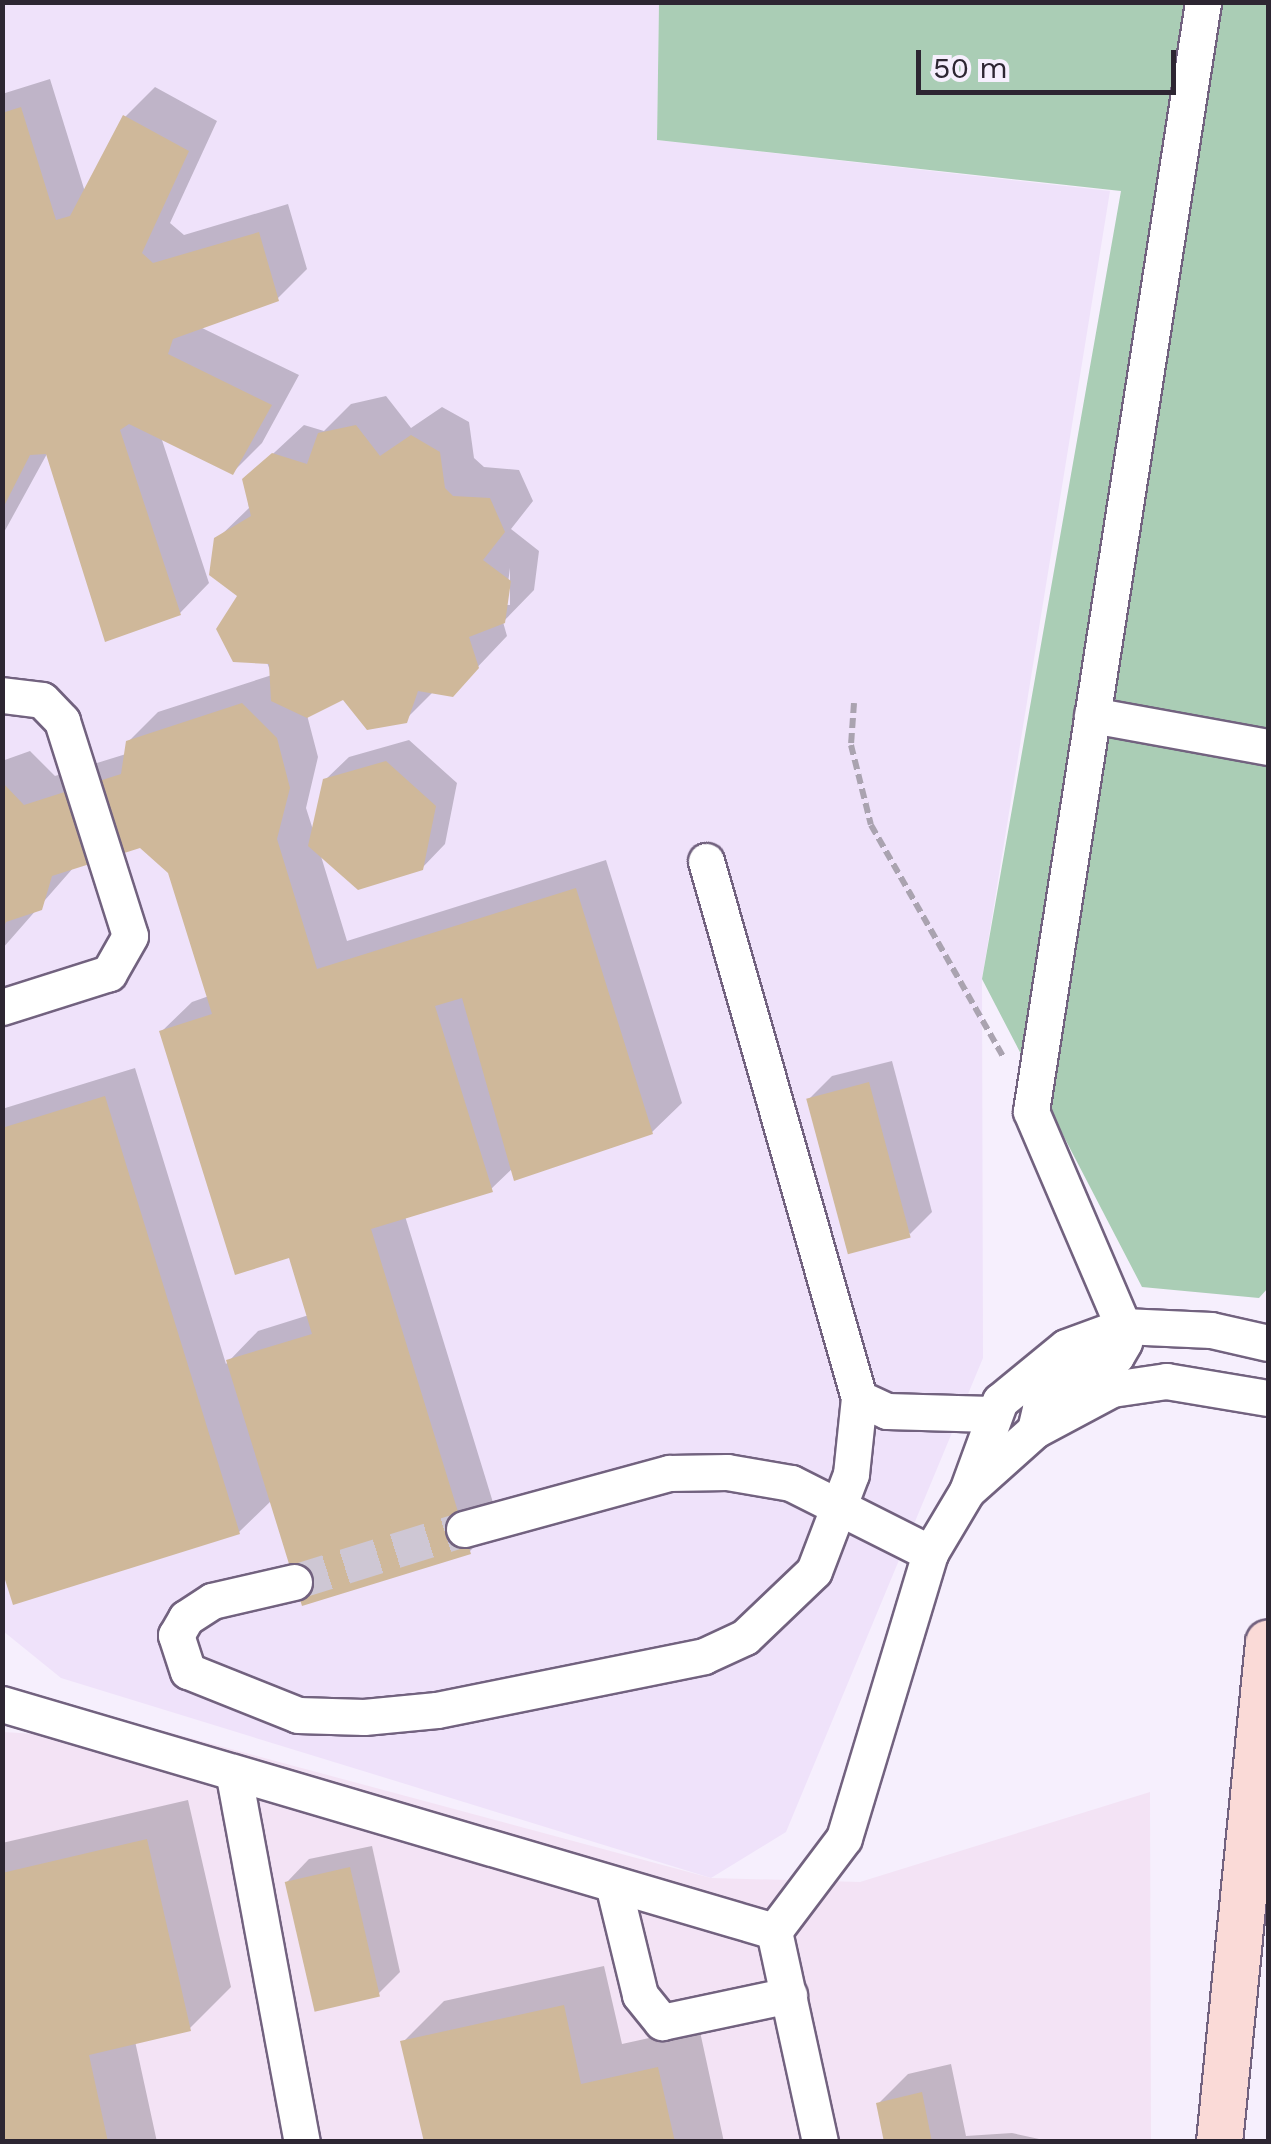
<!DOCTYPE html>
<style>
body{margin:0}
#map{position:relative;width:1271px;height:2144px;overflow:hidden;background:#f6effd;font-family:"Work Sans",sans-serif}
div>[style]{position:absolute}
.built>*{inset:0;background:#efe2fa}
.medical>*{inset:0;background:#f3e3f5}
.green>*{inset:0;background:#aacdb5}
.shadow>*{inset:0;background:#0003}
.building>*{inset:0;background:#cfb89a;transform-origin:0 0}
.minor-tunnel>*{height:35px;margin-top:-17.5px;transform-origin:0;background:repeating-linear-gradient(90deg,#cec7d4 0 35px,transparent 0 53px)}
.path>*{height:6px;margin-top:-3px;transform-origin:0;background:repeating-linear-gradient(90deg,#aaa3b0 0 10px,transparent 0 15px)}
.roads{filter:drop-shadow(2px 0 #72627f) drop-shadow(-2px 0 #72627f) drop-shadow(0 2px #72627f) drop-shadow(0 -2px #72627f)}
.minor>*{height:35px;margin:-17.5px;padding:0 17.5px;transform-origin:17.5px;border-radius:17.5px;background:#fff}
.major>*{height:45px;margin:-22.5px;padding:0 22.5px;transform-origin:22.5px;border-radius:22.5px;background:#fadad7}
span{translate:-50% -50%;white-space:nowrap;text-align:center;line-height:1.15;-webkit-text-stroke:8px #f6effd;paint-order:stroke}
.frame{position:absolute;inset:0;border:5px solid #2d2632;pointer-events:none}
.scale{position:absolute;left:916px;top:50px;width:260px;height:45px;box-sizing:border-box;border:5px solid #2d2632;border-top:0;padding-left:12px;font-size:30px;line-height:35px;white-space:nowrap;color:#2d2632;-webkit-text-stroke:8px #f6effd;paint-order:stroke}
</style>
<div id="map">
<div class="built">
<i style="clip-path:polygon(3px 3px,659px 3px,657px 140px,1110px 191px,982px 979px,983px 1358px,786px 1832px,711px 1878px,61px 1678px,3px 1631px)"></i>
</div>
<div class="medical">
<i style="clip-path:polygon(134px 1723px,711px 1878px,860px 1882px,1150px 1792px,1151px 2141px,3px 2141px,2px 1732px,91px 1737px)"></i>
</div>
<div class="green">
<i style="clip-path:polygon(659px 3px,1268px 3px,1268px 1288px,1259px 1298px,1142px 1287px,982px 979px,1121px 191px,657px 140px)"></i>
</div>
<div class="shadow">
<i style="clip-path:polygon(50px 79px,85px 192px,125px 117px,155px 87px,217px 121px,170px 223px,184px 235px,288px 204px,307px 269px,277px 299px,200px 327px,299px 375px,262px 443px,233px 472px,161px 437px,209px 583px,180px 613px,48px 452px,2px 536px,2px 94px)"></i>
<i style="clip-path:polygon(evenodd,386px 396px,411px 428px,442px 407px,469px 422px,474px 458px,484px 467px,519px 470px,533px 501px,511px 529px,539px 551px,534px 590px,503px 622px,507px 636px,452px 694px,434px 691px,405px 720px,343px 697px,307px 715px,318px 757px,306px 808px,314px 833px,325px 780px,349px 757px,409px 740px,457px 783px,445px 844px,422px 868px,320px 853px,347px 941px,606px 860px,682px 1103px,652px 1132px,513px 1168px,491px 1189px,405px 1216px,499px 1522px,470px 1551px,272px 1500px,239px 1532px,2px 1561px,2px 1109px,135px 1068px,226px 1364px,258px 1331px,309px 1315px,290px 1255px,162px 1031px,192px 1002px,209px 996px,170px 871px,141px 846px,74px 867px,2px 949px,2px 761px,30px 751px,55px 776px,126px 754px,128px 742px,158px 712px,272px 675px,217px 539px,249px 508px,245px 480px,304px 425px,324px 431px,351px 404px,386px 396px,510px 568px,510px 605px,505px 605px,510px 568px)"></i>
<i style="clip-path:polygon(892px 1061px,932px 1212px,910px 1234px,809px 1099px,832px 1076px)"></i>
<i style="clip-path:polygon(188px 1800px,231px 1987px,190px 2028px,135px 2041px,157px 2142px,2px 2142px,2px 1843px)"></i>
<i style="clip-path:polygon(372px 1846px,400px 1972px,377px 1995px,287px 1882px,309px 1859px)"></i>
<i style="clip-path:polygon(604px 1966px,622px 2044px,699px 2027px,724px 2142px,426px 2142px,403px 2042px,444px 2001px)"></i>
<i style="clip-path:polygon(951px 2064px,966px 2136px,1012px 2133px,1053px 2142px,887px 2142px,878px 2104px,908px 2074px)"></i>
</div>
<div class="building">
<i style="clip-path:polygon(21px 107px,56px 220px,70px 216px,123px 115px,189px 151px,142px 253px,153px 263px,259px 232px,279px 301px,173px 339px,168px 354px,272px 405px,233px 475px,129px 424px,120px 430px,181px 615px,105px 642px,46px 454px,30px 455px,2px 510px,2px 113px)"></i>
<i style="clip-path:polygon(356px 425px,380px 456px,411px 435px,440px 452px,445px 488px,453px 496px,490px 498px,505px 532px,483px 560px,511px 581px,505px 623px,469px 637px,479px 668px,453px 697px,418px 691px,407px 723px,367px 730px,343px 700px,307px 718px,271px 701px,269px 664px,233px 662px,216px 629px,237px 596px,209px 575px,214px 538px,251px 516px,242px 479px,272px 453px,307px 464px,318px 433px)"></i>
<i style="clip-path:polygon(242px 703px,277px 738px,290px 788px,277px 839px,317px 969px,576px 888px,653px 1134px,514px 1181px,462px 998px,435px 1006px,493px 1192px,371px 1229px,471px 1554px,302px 1606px,226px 1360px,312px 1334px,289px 1258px,235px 1275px,159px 1031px,212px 1014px,168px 873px,140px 848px,52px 876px,42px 910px,6px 922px,2px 932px,2px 782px,24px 805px,121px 774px,126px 741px)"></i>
<i style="clip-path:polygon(386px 761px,436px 806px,423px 870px,358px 890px,308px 846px,323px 779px)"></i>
<i style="left:869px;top:1082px;width:161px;height:65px;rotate:75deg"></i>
<i style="clip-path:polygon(105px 1096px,240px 1534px,13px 1605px,2px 1570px,2px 1128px)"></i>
<i style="clip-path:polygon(147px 1839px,191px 2031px,89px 2055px,108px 2142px,2px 2142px,2px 1873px)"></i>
<i style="left:350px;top:1867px;width:133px;height:67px;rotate:77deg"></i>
<i style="clip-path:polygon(564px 2005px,581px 2084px,658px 2067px,675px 2142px,424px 2142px,400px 2041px)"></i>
<i style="clip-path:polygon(922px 2092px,932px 2142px,884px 2142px,876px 2103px)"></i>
</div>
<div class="minor-tunnel">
<i style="left:294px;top:1582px;width:178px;rotate:-17.3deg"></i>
</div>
<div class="path">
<i style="left:854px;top:703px;width:42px;rotate:94.1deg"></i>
<i style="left:851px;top:745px;width:82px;rotate:76deg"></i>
<i style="left:871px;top:825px;width:268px;rotate:60.3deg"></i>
</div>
<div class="roads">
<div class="minor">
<i style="left:2px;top:695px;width:40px;rotate:7.1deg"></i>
<i style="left:42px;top:700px;width:29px;rotate:46deg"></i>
<i style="left:62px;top:721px;width:225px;rotate:72.4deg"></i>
<i style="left:130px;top:936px;width:43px;rotate:119.6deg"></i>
<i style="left:109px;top:973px;width:112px;rotate:162.4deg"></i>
<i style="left:1092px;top:715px;width:179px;rotate:10.3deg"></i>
<i style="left:706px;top:861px;width:558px;rotate:74.1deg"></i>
<i style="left:859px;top:1398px;width:31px;rotate:25deg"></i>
<i style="left:887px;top:1411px;width:104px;rotate:1.7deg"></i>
<i style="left:1035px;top:1430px;width:23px;rotate:-77deg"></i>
<i style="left:1040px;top:1408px;width:31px;rotate:-53deg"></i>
<i style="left:1059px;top:1383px;width:63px;rotate:-25.3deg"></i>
<i style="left:1116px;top:1356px;width:16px;rotate:-60deg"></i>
<i style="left:1124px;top:1342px;width:16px;rotate:-94deg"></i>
<i style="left:1123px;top:1326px;width:234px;rotate:-113.2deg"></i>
<i style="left:1031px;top:1111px;width:1122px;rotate:-81.18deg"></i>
<i style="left:968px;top:1490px;width:90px;rotate:-41.8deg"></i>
<i style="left:1035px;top:1430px;width:87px;rotate:-28deg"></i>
<i style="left:1112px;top:1389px;width:55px;rotate:-8.4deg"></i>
<i style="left:1166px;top:1381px;width:103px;rotate:9.5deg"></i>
<i style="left:464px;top:1529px;width:213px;rotate:-15.3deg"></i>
<i style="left:669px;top:1473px;width:58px;rotate:-1deg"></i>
<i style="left:727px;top:1472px;width:65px;rotate:9.8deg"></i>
<i style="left:791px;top:1483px;width:156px;rotate:26.7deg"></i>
<i style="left:294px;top:1582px;width:84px;rotate:167deg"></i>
<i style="left:212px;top:1601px;width:31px;rotate:147deg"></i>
<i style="left:186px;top:1618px;width:20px;rotate:120deg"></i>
<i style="left:176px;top:1635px;width:38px;rotate:72deg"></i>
<i style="left:188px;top:1671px;width:118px;rotate:21.8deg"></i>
<i style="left:298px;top:1715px;width:66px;rotate:1.7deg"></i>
<i style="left:364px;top:1717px;width:73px;rotate:-5.5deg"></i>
<i style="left:437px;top:1710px;width:272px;rotate:-11.4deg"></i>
<i style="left:704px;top:1656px;width:45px;rotate:-24.9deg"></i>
<i style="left:745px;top:1637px;width:95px;rotate:-43.7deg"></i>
<i style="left:814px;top:1571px;width:104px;rotate:-69.1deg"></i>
<i style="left:851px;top:1474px;width:76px;rotate:-84deg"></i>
<i style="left:2px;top:1704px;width:805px;rotate:16.39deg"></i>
<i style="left:234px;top:1776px;width:372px;rotate:79.5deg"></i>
<i style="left:614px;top:1888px;width:110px;rotate:76.3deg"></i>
<i style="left:640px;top:1995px;width:35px;rotate:51deg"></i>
<i style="left:662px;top:2022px;width:130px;rotate:-12deg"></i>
<i style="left:774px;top:1931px;width:116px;rotate:-53deg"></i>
<i style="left:844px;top:1838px;width:298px;rotate:-73.2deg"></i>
<i style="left:930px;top:1553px;width:72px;rotate:-59.2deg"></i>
<i style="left:967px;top:1491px;width:96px;rotate:-69.9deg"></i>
<i style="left:1000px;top:1401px;width:85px;rotate:-39.3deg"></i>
<i style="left:1066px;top:1347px;width:61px;rotate:-20.2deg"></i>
<i style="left:1123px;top:1326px;width:88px;rotate:2.6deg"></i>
<i style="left:1211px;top:1330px;width:58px;rotate:12.8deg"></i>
<i style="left:774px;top:1931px;width:216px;rotate:77.7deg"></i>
</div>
<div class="major">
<i style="left:1219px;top:2142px;width:502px;rotate:-84.4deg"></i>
</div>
</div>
<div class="frame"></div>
<div class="scale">50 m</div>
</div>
